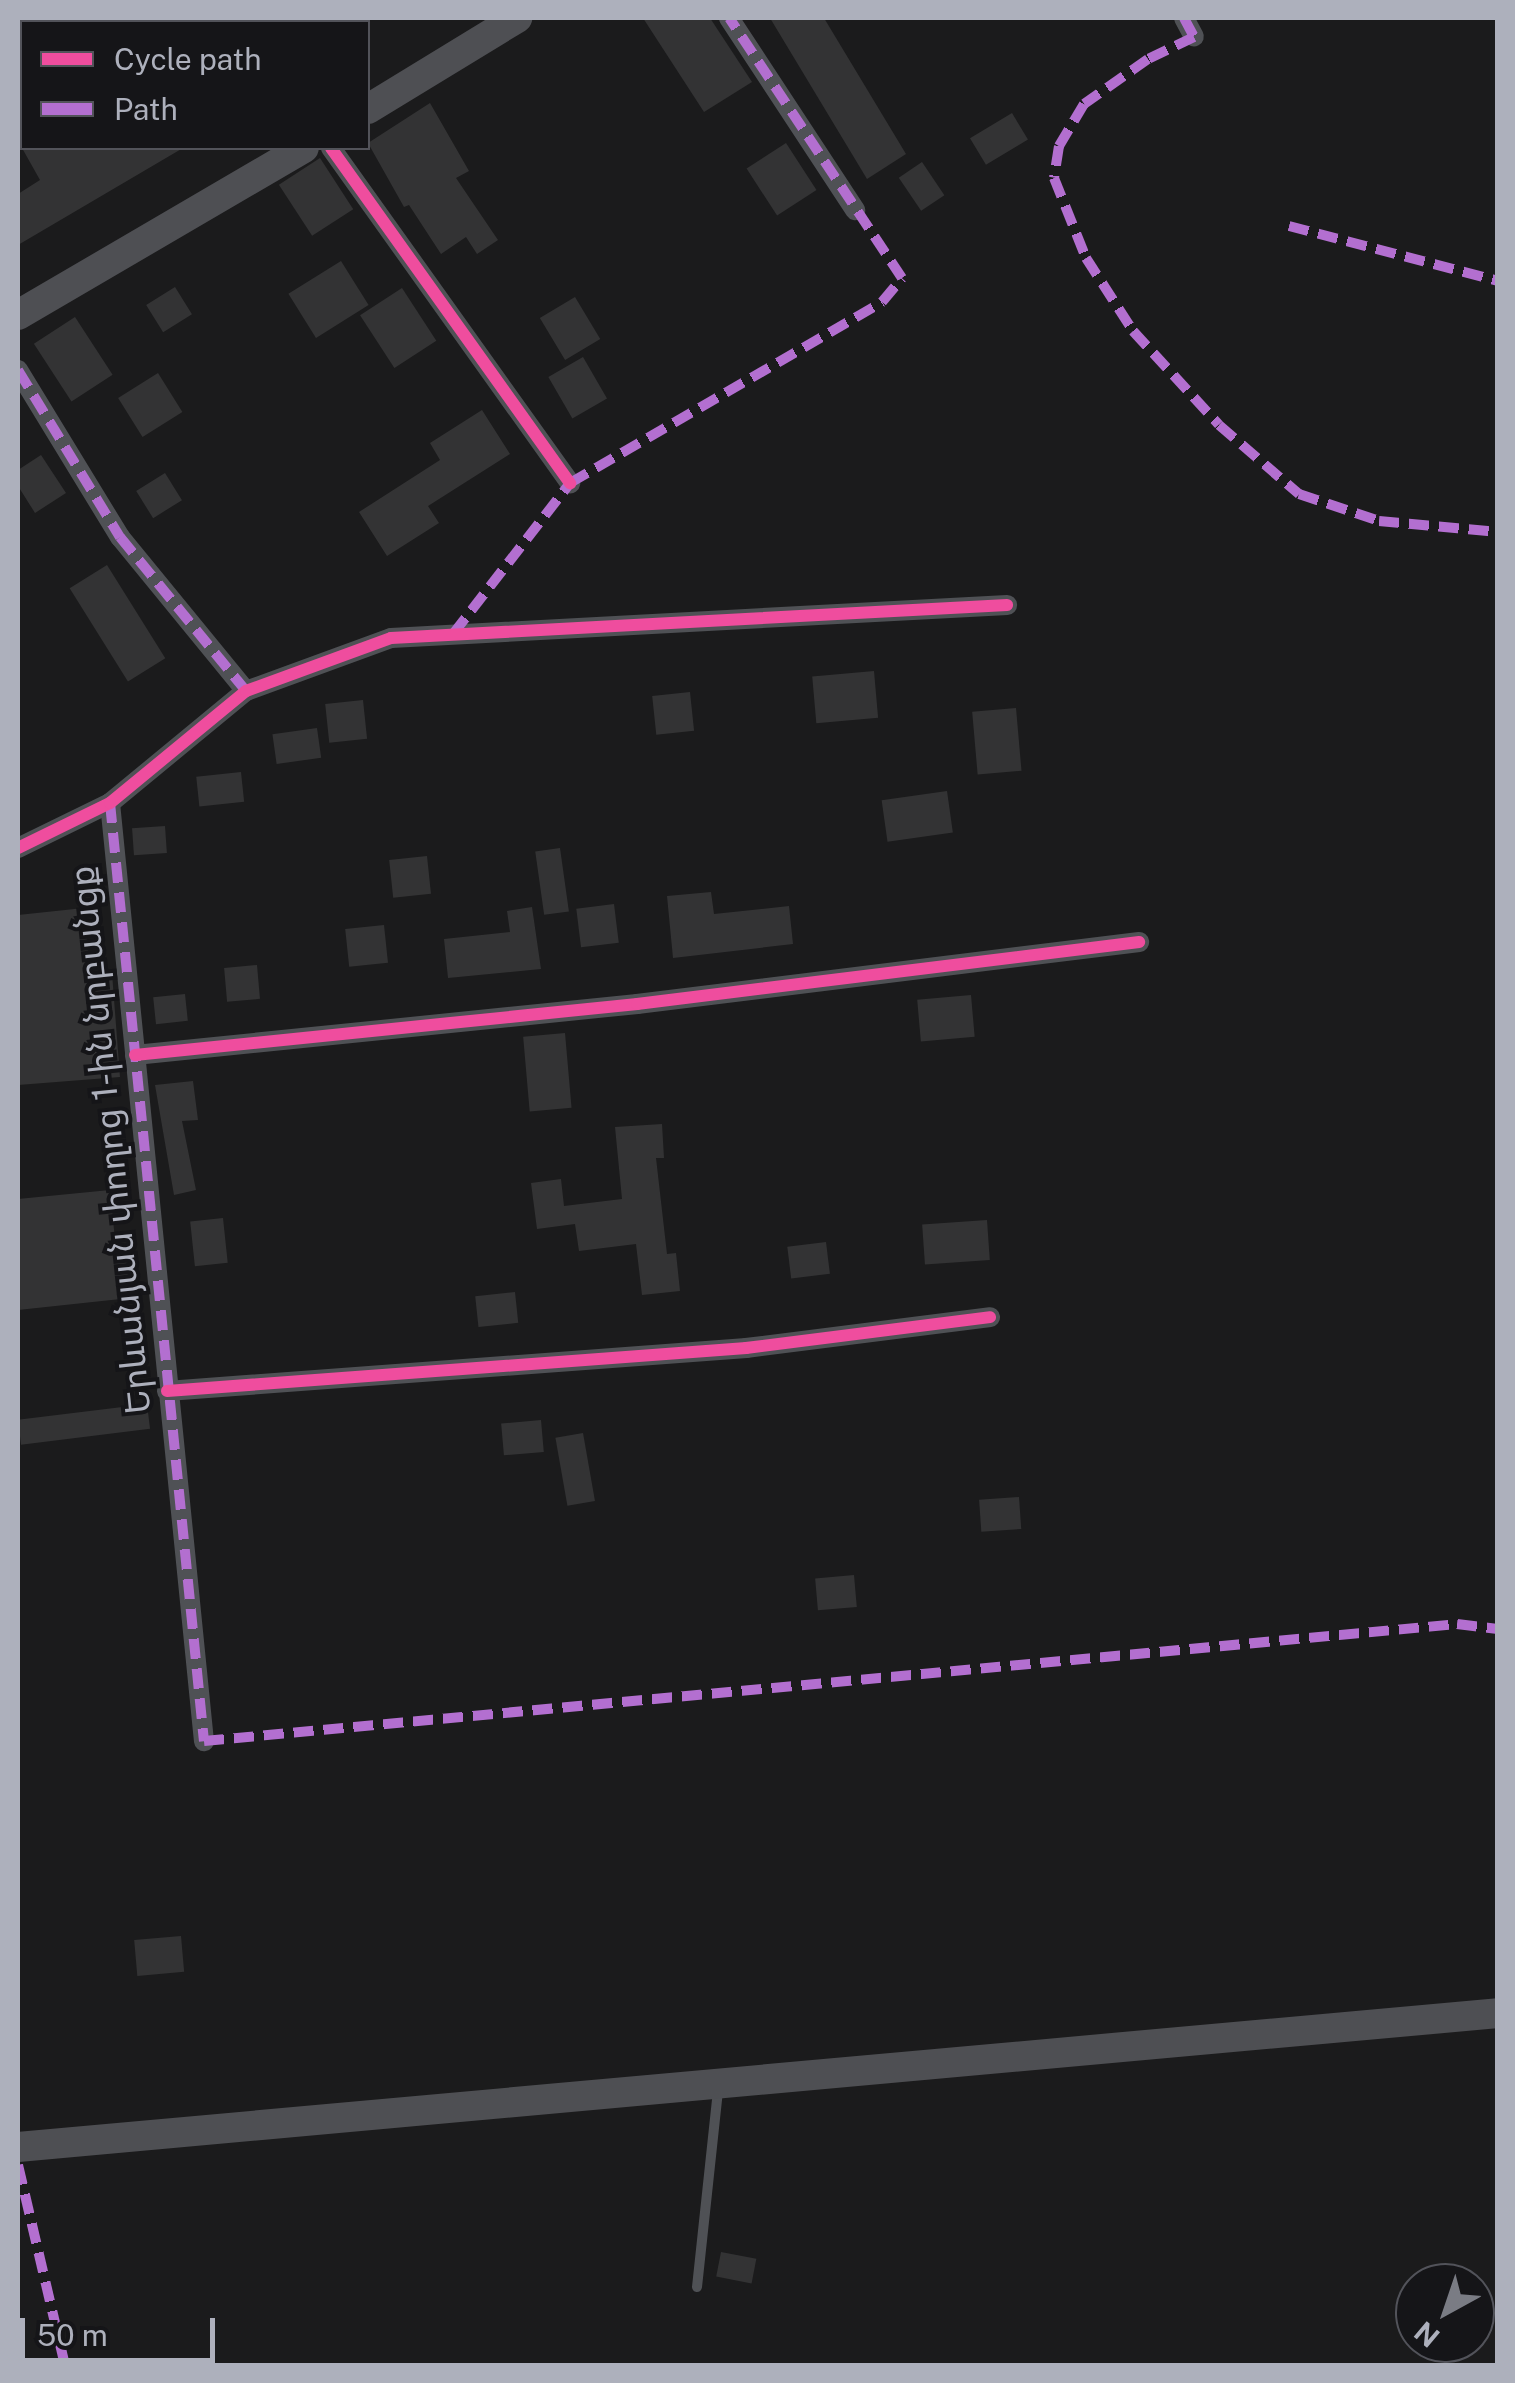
<!DOCTYPE html>
<meta charset="utf-8">
<style>
body{margin:0}
#map{position:relative;width:1515px;height:2383px;overflow:hidden;background:#1b1b1c;font-family:"Public Sans","Noto Sans Armenian",sans-serif}
div>[style]{position:absolute}
.building>*{inset:0;background:#333334;transform-origin:0 0}
.lane>*{height:10px;margin:-5px;padding:0 5px;transform-origin:5px;border-radius:5px;background:#4f5155}
.street>*{height:20px;margin:-10px;padding:0 10px;transform-origin:10px;border-radius:10px;background:#4f5155}
.secondary>*{height:30px;margin:-15px;padding:0 15px;transform-origin:15px;border-radius:15px;background:#4e4f53}
.quiet>*{height:10px;margin-top:-5px;transform-origin:0;background:repeating-linear-gradient(90deg,#b36fd0 0 20px,transparent 0 30px)}
.cycleway>*{height:12px;margin:-6px;padding:0 6px;transform-origin:6px;border-radius:6px;background:#ef4d9e}
span{translate:-50% -50%;white-space:nowrap;text-align:center;line-height:1.15;-webkit-text-stroke:8px #151518;paint-order:stroke}
.street-label{font-size:35px;color:#adb0bc}
.frame{position:absolute;inset:0;border:20px solid #adb0bc;pointer-events:none}
.legend{position:absolute;left:20px;top:20px;width:350px;height:130px;box-sizing:border-box;background:#151518;border:2px solid #52535a;margin:0;padding:12px 18px;list-style:none;font-size:30px;color:#adb0bc}
.legend li{display:flex;align-items:center;gap:20px;height:50px}
.legend b{width:50px;border:2px solid #52535a}
.north{position:absolute;left:1395px;top:2263px;width:100px;height:100px;box-sizing:border-box;background:#151518;border:2px solid #52535a;border-radius:50%;rotate:220deg;font-size:28px;font-weight:700;line-height:40px;text-align:center;color:#adb0bc}
.north::after{content:'';display:block;margin:auto;width:35px;height:45px;background:#7a7c84;clip-path:polygon(50% 0,100% 100%,50% 72%,0 100%)}
.scale{position:absolute;left:20px;top:2318px;width:195px;height:45px;box-sizing:border-box;border:5px solid #adb0bc;border-top:0;padding-left:12px;font-size:30px;line-height:35px;white-space:nowrap;color:#adb0bc;-webkit-text-stroke:8px #151518;paint-order:stroke}
</style>
<div id="map">
<div class="building">
<i style="clip-path:polygon(643px 18px,710px 18px,752px 82px,704px 112px)"></i>
<i style="clip-path:polygon(770px 18px,824px 18px,906px 154px,867px 179px)"></i>
<i style="clip-path:polygon(430px 103px,469px 171px,456px 178px,498px 240px,477px 254px,466px 237px,441px 254px,409px 205px,404px 207px,368px 143px)"></i>
<i style="left:1012px;top:113px;width:31px;height:49px;rotate:59deg"></i>
<i style="left:786px;top:143px;width:56px;height:47px;rotate:57deg"></i>
<i style="clip-path:polygon(22px 148px,183px 148px,18px 245px,18px 194px,40px 180px)"></i>
<i style="left:320px;top:158px;width:61px;height:49px;rotate:57deg"></i>
<i style="left:922px;top:162px;width:40px;height:28px;rotate:56deg"></i>
<i style="left:341px;top:261px;width:52px;height:62px;rotate:58deg"></i>
<i style="left:175px;top:287px;width:32px;height:34px;rotate:58deg"></i>
<i style="left:402px;top:288px;width:63px;height:50px;rotate:57deg"></i>
<i style="left:575px;top:297px;width:49px;height:41px;rotate:59deg"></i>
<i style="left:75px;top:317px;width:69px;height:49px;rotate:57deg"></i>
<i style="left:583px;top:357px;width:48px;height:40px;rotate:60deg"></i>
<i style="left:158px;top:373px;width:46px;height:47px;rotate:58deg"></i>
<i style="clip-path:polygon(482px 410px,510px 454px,428px 506px,439px 523px,387px 556px,359px 512px,440px 460px,430px 443px)"></i>
<i style="clip-path:polygon(41px 455px,66px 493px,35px 513px,18px 486px,18px 470px)"></i>
<i style="left:165px;top:473px;width:32px;height:34px;rotate:58deg"></i>
<i style="left:107px;top:565px;width:110px;height:44px;rotate:58deg"></i>
<i style="left:874px;top:671px;width:47px;height:62px;rotate:85deg"></i>
<i style="left:690px;top:692px;width:39px;height:38px;rotate:84deg"></i>
<i style="left:363px;top:700px;width:39px;height:38px;rotate:84deg"></i>
<i style="left:1016px;top:708px;width:63px;height:44px;rotate:85deg"></i>
<i style="left:317px;top:728px;width:30px;height:45px;rotate:82deg"></i>
<i style="left:241px;top:772px;width:30px;height:45px;rotate:84deg"></i>
<i style="left:947px;top:791px;width:42px;height:66px;rotate:82deg"></i>
<i style="left:165px;top:826px;width:27px;height:33px;rotate:86deg"></i>
<i style="left:560px;top:848px;width:64px;height:25px;rotate:82deg"></i>
<i style="left:427px;top:856px;width:38px;height:38px;rotate:84deg"></i>
<i style="clip-path:polygon(711px 892px,714px 914px,789px 906px,793px 944px,673px 958px,667px 896px)"></i>
<i style="left:614px;top:904px;width:39px;height:38px;rotate:83deg"></i>
<i style="clip-path:polygon(532px 907px,541px 969px,448px 978px,444px 939px,510px 932px,507px 911px)"></i>
<i style="clip-path:polygon(84px 908px,90px 975px,112px 973px,120px 1077px,18px 1085px,18px 915px)"></i>
<i style="left:384px;top:925px;width:38px;height:39px;rotate:84deg"></i>
<i style="left:257px;top:965px;width:34px;height:33px;rotate:85deg"></i>
<i style="left:185px;top:994px;width:27px;height:32px;rotate:84deg"></i>
<i style="left:971px;top:995px;width:42px;height:54px;rotate:85deg"></i>
<i style="left:565px;top:1033px;width:75px;height:42px;rotate:85deg"></i>
<i style="clip-path:polygon(193px 1081px,198px 1120px,182px 1121px,196px 1190px,174px 1195px,155px 1085px)"></i>
<i style="clip-path:polygon(662px 1124px,664px 1158px,656px 1158px,667px 1254px,676px 1253px,680px 1291px,642px 1295px,636px 1244px,579px 1251px,575px 1224px,537px 1229px,531px 1183px,561px 1179px,564px 1206px,622px 1199px,615px 1127px)"></i>
<i style="clip-path:polygon(110px 1190px,117px 1259px,126px 1258px,130px 1298px,18px 1310px,18px 1199px)"></i>
<i style="left:223px;top:1218px;width:45px;height:33px;rotate:84deg"></i>
<i style="left:987px;top:1220px;width:40px;height:65px;rotate:86deg"></i>
<i style="left:826px;top:1242px;width:32px;height:39px;rotate:83deg"></i>
<i style="left:515px;top:1292px;width:31px;height:40px;rotate:84deg"></i>
<i style="left:147px;top:1404px;width:25px;height:130px;rotate:83deg"></i>
<i style="left:541px;top:1420px;width:32px;height:40px;rotate:85deg"></i>
<i style="left:583px;top:1433px;width:69px;height:28px;rotate:80deg"></i>
<i style="left:1019px;top:1497px;width:32px;height:40px;rotate:86deg"></i>
<i style="left:854px;top:1575px;width:32px;height:39px;rotate:85deg"></i>
<i style="left:181px;top:1936px;width:36px;height:47px;rotate:85deg"></i>
<i style="left:721px;top:2252px;width:36px;height:25px;rotate:11deg"></i>
</div>
<div class="lane">
<i style="left:697px;top:2287px;width:198px;rotate:-83.9deg"></i>
</div>
<div class="street">
<i style="left:729px;top:18px;width:230px;rotate:56.7deg"></i>
<i style="left:1184px;top:18px;width:21px;rotate:62deg"></i>
<i style="left:331px;top:148px;width:412px;rotate:54.5deg"></i>
<i style="left:18px;top:370px;width:196px;rotate:58.6deg"></i>
<i style="left:120px;top:537px;width:199px;rotate:50.7deg"></i>
<i style="left:110px;top:803px;width:943px;rotate:84.28deg"></i>
<i style="left:18px;top:848px;width:102px;rotate:-26.1deg"></i>
<i style="left:110px;top:803px;width:176px;rotate:-39.5deg"></i>
<i style="left:246px;top:691px;width:154px;rotate:-20.1deg"></i>
<i style="left:391px;top:638px;width:617px;rotate:-3.07deg"></i>
<i style="left:135px;top:1055px;width:505px;rotate:-5.8deg"></i>
<i style="left:637px;top:1004px;width:506px;rotate:-7.04deg"></i>
<i style="left:167px;top:1391px;width:581px;rotate:-4.25deg"></i>
<i style="left:746px;top:1348px;width:246px;rotate:-7.2deg"></i>
</div>
<div class="secondary">
<i style="left:368px;top:109px;width:175px;rotate:-31.4deg"></i>
<i style="left:18px;top:315px;width:331px;rotate:-30.3deg"></i>
<i style="left:18px;top:2147px;width:1486px;rotate:-5.17deg"></i>
</div>
<div class="quiet">
<i style="left:1184px;top:18px;width:21px;rotate:62deg"></i>
<i style="left:1194px;top:37px;width:51px;rotate:154.4deg"></i>
<i style="left:1148px;top:59px;width:78px;rotate:144.9deg"></i>
<i style="left:1084px;top:104px;width:49px;rotate:120.8deg"></i>
<i style="left:1059px;top:146px;width:32px;rotate:99deg"></i>
<i style="left:1054px;top:178px;width:86px;rotate:68.2deg"></i>
<i style="left:1086px;top:258px;width:87px;rotate:57.2deg"></i>
<i style="left:1133px;top:331px;width:127px;rotate:47.5deg"></i>
<i style="left:1219px;top:425px;width:106px;rotate:40.8deg"></i>
<i style="left:1299px;top:494px;width:84px;rotate:18.6deg"></i>
<i style="left:1379px;top:521px;width:120px;rotate:5.3deg"></i>
<i style="left:1289px;top:226px;width:216px;rotate:14.7deg"></i>
<i style="left:18px;top:370px;width:196px;rotate:58.6deg"></i>
<i style="left:120px;top:537px;width:199px;rotate:50.7deg"></i>
<i style="left:453px;top:634px;width:191px;rotate:-52.2deg"></i>
<i style="left:570px;top:483px;width:361px;rotate:-30.1deg"></i>
<i style="left:882px;top:302px;width:31px;rotate:-50deg"></i>
<i style="left:902px;top:278px;width:312px;rotate:-123.6deg"></i>
<i style="left:110px;top:803px;width:943px;rotate:84.28deg"></i>
<i style="left:204px;top:1741px;width:1258px;rotate:-5.33deg"></i>
<i style="left:1457px;top:1624px;width:41px;rotate:7deg"></i>
<i style="left:18px;top:2165px;width:206px;rotate:76.8deg"></i>
</div>
<div class="cycleway">
<i style="left:331px;top:148px;width:412px;rotate:54.5deg"></i>
<i style="left:18px;top:848px;width:102px;rotate:-26.1deg"></i>
<i style="left:110px;top:803px;width:176px;rotate:-39.5deg"></i>
<i style="left:246px;top:691px;width:154px;rotate:-20.1deg"></i>
<i style="left:391px;top:638px;width:617px;rotate:-3.07deg"></i>
<i style="left:135px;top:1055px;width:505px;rotate:-5.8deg"></i>
<i style="left:637px;top:1004px;width:506px;rotate:-7.04deg"></i>
<i style="left:167px;top:1391px;width:581px;rotate:-4.25deg"></i>
<i style="left:746px;top:1348px;width:246px;rotate:-7.2deg"></i>
</div>
<div class="street-label">
<span style="left:110px;top:1140px;rotate:-96deg">Երևանյան փողոց 1-ին նրբանցք</span>
</div>
<div class="frame"></div>
<ul class="legend">
<li><b style="height:12px;background:#ef4d9e"></b>Cycle path</li>
<li><b style="height:12px;background:#b36fd0"></b>Path</li>
</ul>
<div class="north">N</div>
<div class="scale">50 m</div>
</div>
